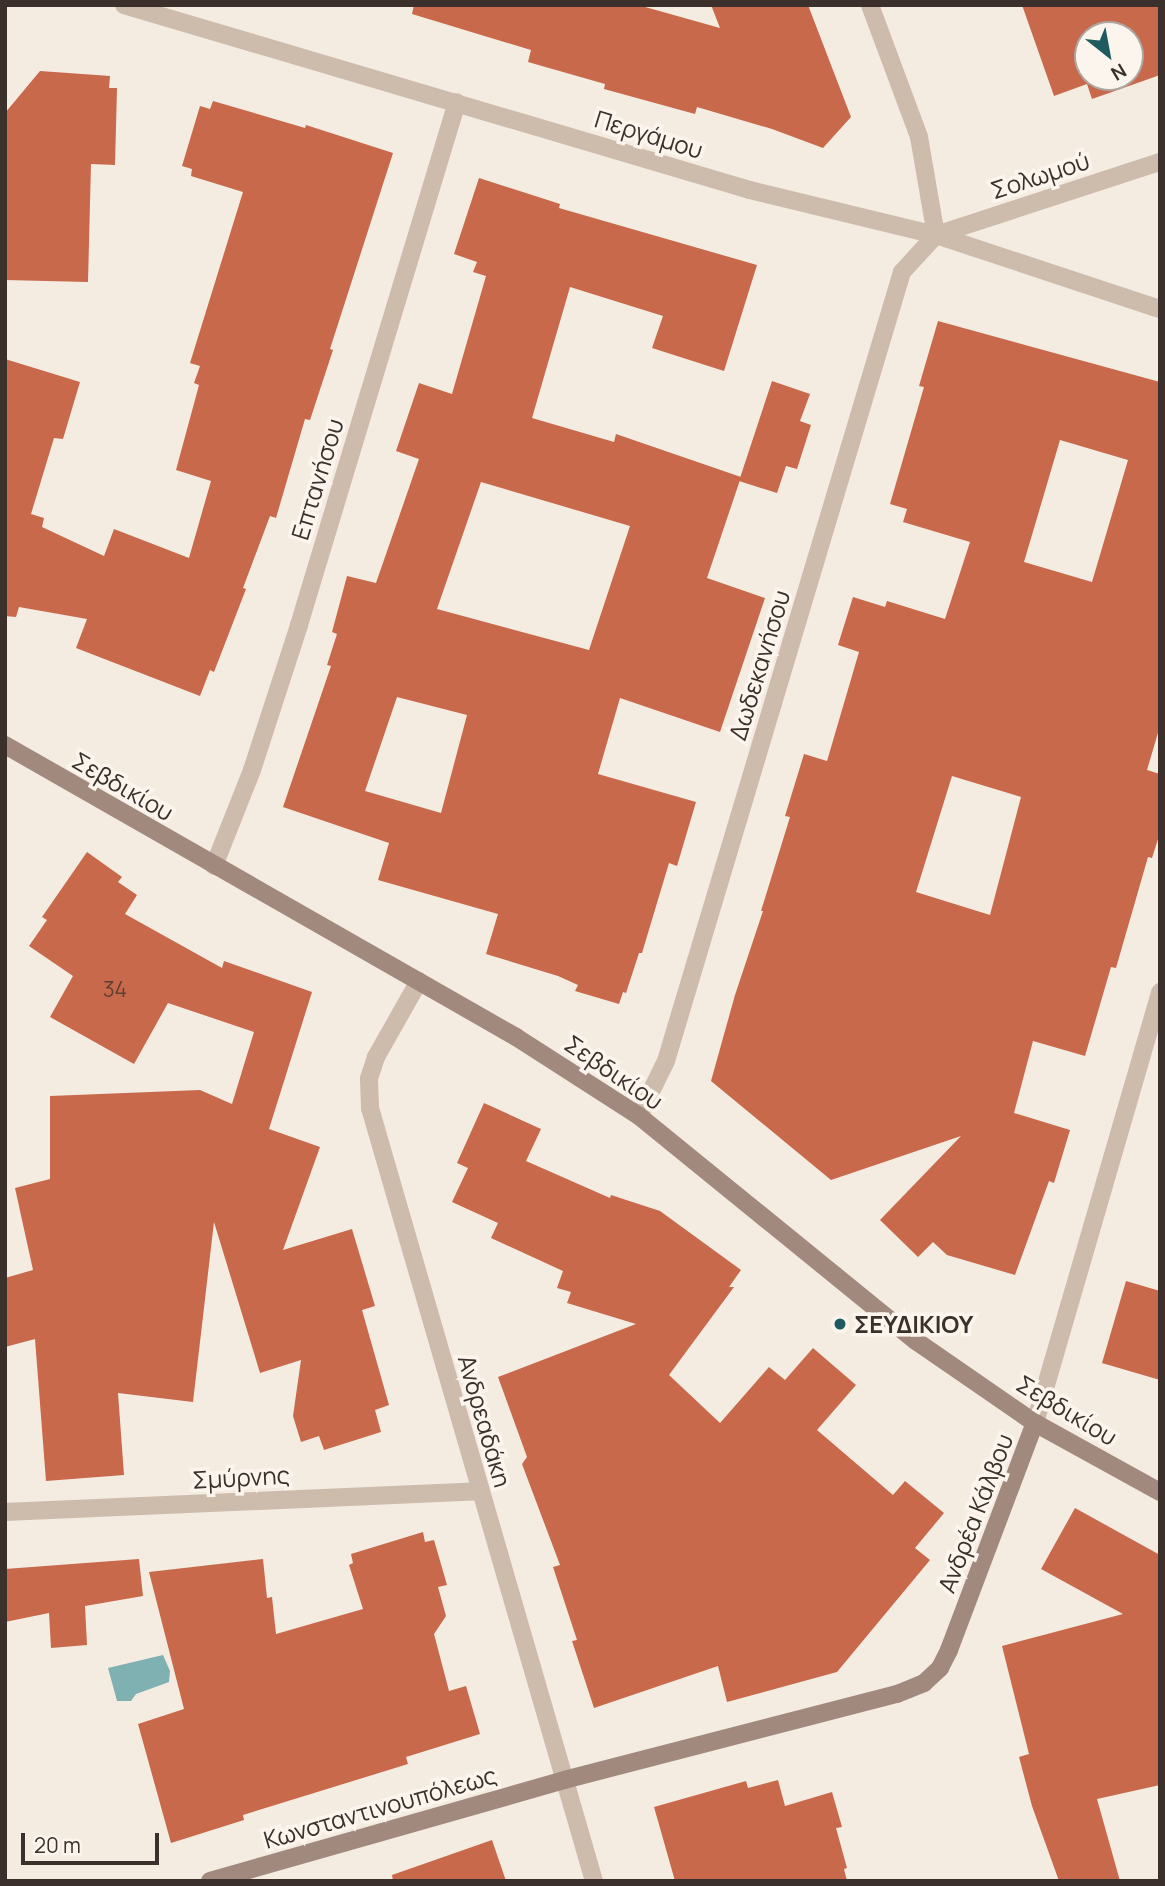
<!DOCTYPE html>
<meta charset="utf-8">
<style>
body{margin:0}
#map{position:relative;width:1165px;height:1886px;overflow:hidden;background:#f4ebe1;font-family:Manrope,sans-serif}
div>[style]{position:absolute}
.water>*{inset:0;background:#7fb0b2}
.building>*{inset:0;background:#c8694b}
.street>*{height:18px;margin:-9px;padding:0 9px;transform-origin:9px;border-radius:9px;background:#cdbbac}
.secondary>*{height:18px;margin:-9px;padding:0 9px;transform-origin:9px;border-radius:9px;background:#a18a7d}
.dots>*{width:19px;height:19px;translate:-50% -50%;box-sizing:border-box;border:4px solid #fbf5ee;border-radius:50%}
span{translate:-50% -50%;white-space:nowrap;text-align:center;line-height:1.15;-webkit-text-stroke:7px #fbf5ee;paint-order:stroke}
.number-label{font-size:21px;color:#5e3e33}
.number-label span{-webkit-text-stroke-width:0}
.street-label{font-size:24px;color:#3b302b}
.poi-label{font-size:24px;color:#3b302b;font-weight:700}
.left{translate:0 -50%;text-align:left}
.frame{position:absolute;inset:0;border:7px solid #3b302b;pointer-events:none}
.north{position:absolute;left:1074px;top:21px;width:70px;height:70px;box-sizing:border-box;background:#fbf5ee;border:2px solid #aea6a0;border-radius:50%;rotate:149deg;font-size:19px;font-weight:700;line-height:28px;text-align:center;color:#3b302b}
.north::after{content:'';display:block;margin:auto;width:24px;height:32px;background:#1f5a5e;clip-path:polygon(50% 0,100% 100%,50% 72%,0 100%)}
.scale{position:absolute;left:21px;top:1833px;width:138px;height:32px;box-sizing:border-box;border:4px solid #3b302b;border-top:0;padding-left:9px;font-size:21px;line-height:24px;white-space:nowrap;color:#3b302b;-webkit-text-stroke:5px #fbf5ee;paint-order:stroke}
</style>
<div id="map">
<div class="water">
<i style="clip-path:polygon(163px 1655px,170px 1671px,169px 1682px,136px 1694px,131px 1701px,117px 1701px,108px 1668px)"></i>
</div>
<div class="building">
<i style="clip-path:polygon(414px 5px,638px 5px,720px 28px,711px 5px,808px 5px,851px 117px,823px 148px,772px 129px,697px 107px,695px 114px,604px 89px,605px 84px,528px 62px,531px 50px,412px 14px)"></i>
<i style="clip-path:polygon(evenodd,1022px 5px,1160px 5px,1160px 75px,1092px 99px,1087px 84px,1054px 96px,1022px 5px,1088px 35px,1130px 35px,1130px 77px,1088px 77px,1088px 35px)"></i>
<i style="clip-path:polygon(40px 71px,110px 76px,109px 88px,117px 88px,115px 165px,91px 164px,88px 282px,5px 280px,5px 113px)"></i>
<i style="clip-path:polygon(213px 101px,305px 128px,306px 125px,393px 153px,330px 349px,333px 350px,310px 420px,305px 419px,276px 518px,270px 516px,243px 588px,246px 589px,214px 672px,210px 670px,200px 696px,76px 648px,87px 619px,19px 607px,16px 617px,5px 616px,5px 359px,80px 382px,63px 439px,54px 438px,31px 514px,44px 518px,42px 527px,104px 556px,114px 529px,189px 558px,211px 481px,176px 470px,199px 385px,194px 383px,200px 366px,190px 363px,243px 192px,191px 176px,192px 169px,182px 166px,200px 106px,210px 109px)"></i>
<i style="clip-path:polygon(evenodd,479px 178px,560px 204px,559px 208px,757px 265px,724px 371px,652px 348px,663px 316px,570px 287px,532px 418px,614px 442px,616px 434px,741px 477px,707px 578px,765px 598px,720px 732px,620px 698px,598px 774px,696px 802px,677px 866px,669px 863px,642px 953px,639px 953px,626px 993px,623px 992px,619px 1004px,575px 991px,578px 985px,558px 976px,486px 954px,498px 914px,378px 880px,389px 843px,283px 807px,331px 666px,327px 665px,337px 634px,332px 632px,347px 576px,376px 583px,419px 459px,396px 451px,419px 383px,452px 394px,486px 276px,473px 272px,477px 262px,454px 254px,479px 178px,481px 482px,630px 526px,589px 650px,437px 609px,481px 482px,479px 178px,397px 697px,467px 715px,441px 813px,365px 791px,397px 697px)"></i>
<i style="clip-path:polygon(evenodd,938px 321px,1160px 382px,1160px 726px,1147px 770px,1160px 774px,1160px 833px,1152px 858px,1148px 857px,1116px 968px,1111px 967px,1085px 1056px,1033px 1041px,1014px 1113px,1070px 1130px,1054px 1183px,1049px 1181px,1015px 1275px,947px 1255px,933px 1242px,918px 1257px,880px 1220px,961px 1136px,831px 1180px,711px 1081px,735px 995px,763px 911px,761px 911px,790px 817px,785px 816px,804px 754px,827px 761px,859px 652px,838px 645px,853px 597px,885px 607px,887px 601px,945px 619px,970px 542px,903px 522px,907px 509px,890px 504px,924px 387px,919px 386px,938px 321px,1060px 440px,1128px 460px,1092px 582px,1024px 562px,1060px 440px,938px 321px,952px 776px,1021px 797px,990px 915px,916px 892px,952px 776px)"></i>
<i style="clip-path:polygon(772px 381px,810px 394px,800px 421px,811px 425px,797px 469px,786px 466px,777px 493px,739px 481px)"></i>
<i style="clip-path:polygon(87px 852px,122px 877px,118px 882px,137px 895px,125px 914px,222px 968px,224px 961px,312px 992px,269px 1129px,320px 1147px,283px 1250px,352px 1229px,375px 1306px,362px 1310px,389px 1405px,375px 1410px,381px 1432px,324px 1450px,319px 1436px,301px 1442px,293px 1416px,301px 1360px,260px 1373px,214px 1222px,193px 1402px,118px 1393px,124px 1475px,46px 1481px,35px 1339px,5px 1347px,5px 1278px,33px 1270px,15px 1188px,50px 1179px,50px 1096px,200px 1090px,232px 1104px,254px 1032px,168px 1003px,134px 1064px,50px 1017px,73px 976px,29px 946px,47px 920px,42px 917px)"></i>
<i style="clip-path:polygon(484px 1103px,541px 1129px,526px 1161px,610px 1198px,611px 1195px,660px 1211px,741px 1270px,729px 1287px,734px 1287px,669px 1375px,720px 1423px,769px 1367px,785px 1380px,813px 1348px,856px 1385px,817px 1430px,893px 1495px,905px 1481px,944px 1513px,915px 1548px,930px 1560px,837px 1672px,727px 1702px,718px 1666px,594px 1708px,572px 1641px,577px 1640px,553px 1567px,560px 1565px,522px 1464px,527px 1457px,498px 1377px,636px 1324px,567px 1303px,571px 1292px,557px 1288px,563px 1271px,491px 1238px,498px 1223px,452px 1202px,468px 1168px,457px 1163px)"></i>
<i style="clip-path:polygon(1126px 1281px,1160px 1291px,1160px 1380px,1102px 1363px)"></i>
<i style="clip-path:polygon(1075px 1508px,1160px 1555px,1160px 1785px,1097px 1799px,1120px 1881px,1059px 1881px,1032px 1806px,1019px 1757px,1029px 1754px,1002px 1646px,1123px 1614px,1041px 1569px)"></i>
<i style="clip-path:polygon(423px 1532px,425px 1542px,434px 1540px,447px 1585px,438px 1587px,446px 1616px,434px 1634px,449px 1691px,466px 1686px,480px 1734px,406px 1757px,408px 1764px,243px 1815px,244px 1820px,171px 1843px,138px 1724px,184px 1709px,149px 1572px,263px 1559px,267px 1598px,272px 1597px,276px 1634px,363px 1609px,349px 1565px,353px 1563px,351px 1554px)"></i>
<i style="clip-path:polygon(139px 1559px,143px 1596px,85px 1606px,87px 1645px,51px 1648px,49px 1613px,5px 1622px,5px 1569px)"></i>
<i style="clip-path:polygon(778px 1780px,785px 1806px,832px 1792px,842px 1827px,836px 1828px,847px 1868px,844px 1869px,847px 1881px,675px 1881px,654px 1807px,746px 1781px,748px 1788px)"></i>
<i style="clip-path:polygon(492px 1840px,506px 1881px,393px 1881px,392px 1875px)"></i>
</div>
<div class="street">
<i style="left:124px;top:5px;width:653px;rotate:16.46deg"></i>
<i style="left:750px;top:190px;width:191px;rotate:13.6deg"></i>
<i style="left:936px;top:235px;width:236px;rotate:18.3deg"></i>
<i style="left:870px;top:5px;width:141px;rotate:69.6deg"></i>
<i style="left:919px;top:137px;width:99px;rotate:80.2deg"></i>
<i style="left:214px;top:866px;width:103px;rotate:-68.4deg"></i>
<i style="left:252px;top:770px;width:152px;rotate:-72deg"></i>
<i style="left:299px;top:625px;width:546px;rotate:-73.19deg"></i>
<i style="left:419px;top:981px;width:87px;rotate:119.5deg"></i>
<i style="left:376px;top:1057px;width:23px;rotate:108deg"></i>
<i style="left:369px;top:1079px;width:29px;rotate:88deg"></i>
<i style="left:370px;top:1108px;width:805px;rotate:73.84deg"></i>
<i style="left:639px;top:1116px;width:61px;rotate:-63.9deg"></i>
<i style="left:666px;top:1061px;width:824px;rotate:-73.35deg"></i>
<i style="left:902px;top:272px;width:50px;rotate:-47.4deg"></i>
<i style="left:936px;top:235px;width:236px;rotate:-18.1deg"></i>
<i style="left:1035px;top:1423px;width:449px;rotate:-73.8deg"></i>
<i style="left:5px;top:1512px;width:474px;rotate:-2.5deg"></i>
</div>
<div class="secondary">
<i style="left:5px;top:745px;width:589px;rotate:29.74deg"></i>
<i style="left:516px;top:1037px;width:146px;rotate:32.7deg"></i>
<i style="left:639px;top:1116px;width:357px;rotate:39.1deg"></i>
<i style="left:916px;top:1341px;width:145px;rotate:34.6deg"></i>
<i style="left:1035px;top:1423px;width:143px;rotate:28.9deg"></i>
<i style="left:210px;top:1881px;width:368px;rotate:-15.9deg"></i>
<i style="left:564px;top:1780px;width:344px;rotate:-14.5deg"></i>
<i style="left:897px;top:1694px;width:29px;rotate:-22deg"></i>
<i style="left:924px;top:1683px;width:22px;rotate:-43deg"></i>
<i style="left:940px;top:1668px;width:20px;rotate:-63deg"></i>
<i style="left:949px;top:1650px;width:243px;rotate:-69.3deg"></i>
</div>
<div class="dots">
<i style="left:840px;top:1324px;background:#1f5a5e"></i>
</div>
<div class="number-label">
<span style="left:115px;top:989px">34</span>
</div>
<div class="street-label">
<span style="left:649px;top:134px;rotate:17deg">Περγάμου</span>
<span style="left:1040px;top:175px;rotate:-18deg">Σολωμού</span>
<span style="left:317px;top:479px;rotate:-73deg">Επτανήσου</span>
<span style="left:759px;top:665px;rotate:-73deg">Δωδεκανήσου</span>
<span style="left:123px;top:786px;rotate:30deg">Σεβδικίου</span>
<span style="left:614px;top:1072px;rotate:34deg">Σεβδικίου</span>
<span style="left:1067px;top:1410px;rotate:31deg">Σεβδικίου</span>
<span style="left:485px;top:1421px;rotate:74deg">Ανδρεαδάκη</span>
<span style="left:241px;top:1477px;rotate:-3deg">Σμύρνης</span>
<span style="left:975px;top:1513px;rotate:-69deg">Ανδρέα Κάλβου</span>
<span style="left:380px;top:1807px;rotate:-16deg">Κωνσταντινουπόλεως</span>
</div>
<div class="poi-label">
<span class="left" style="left:854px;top:1324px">ΣΕΥΔΙΚΙΟΥ</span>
</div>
<div class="frame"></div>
<div class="north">N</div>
<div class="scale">20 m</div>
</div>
